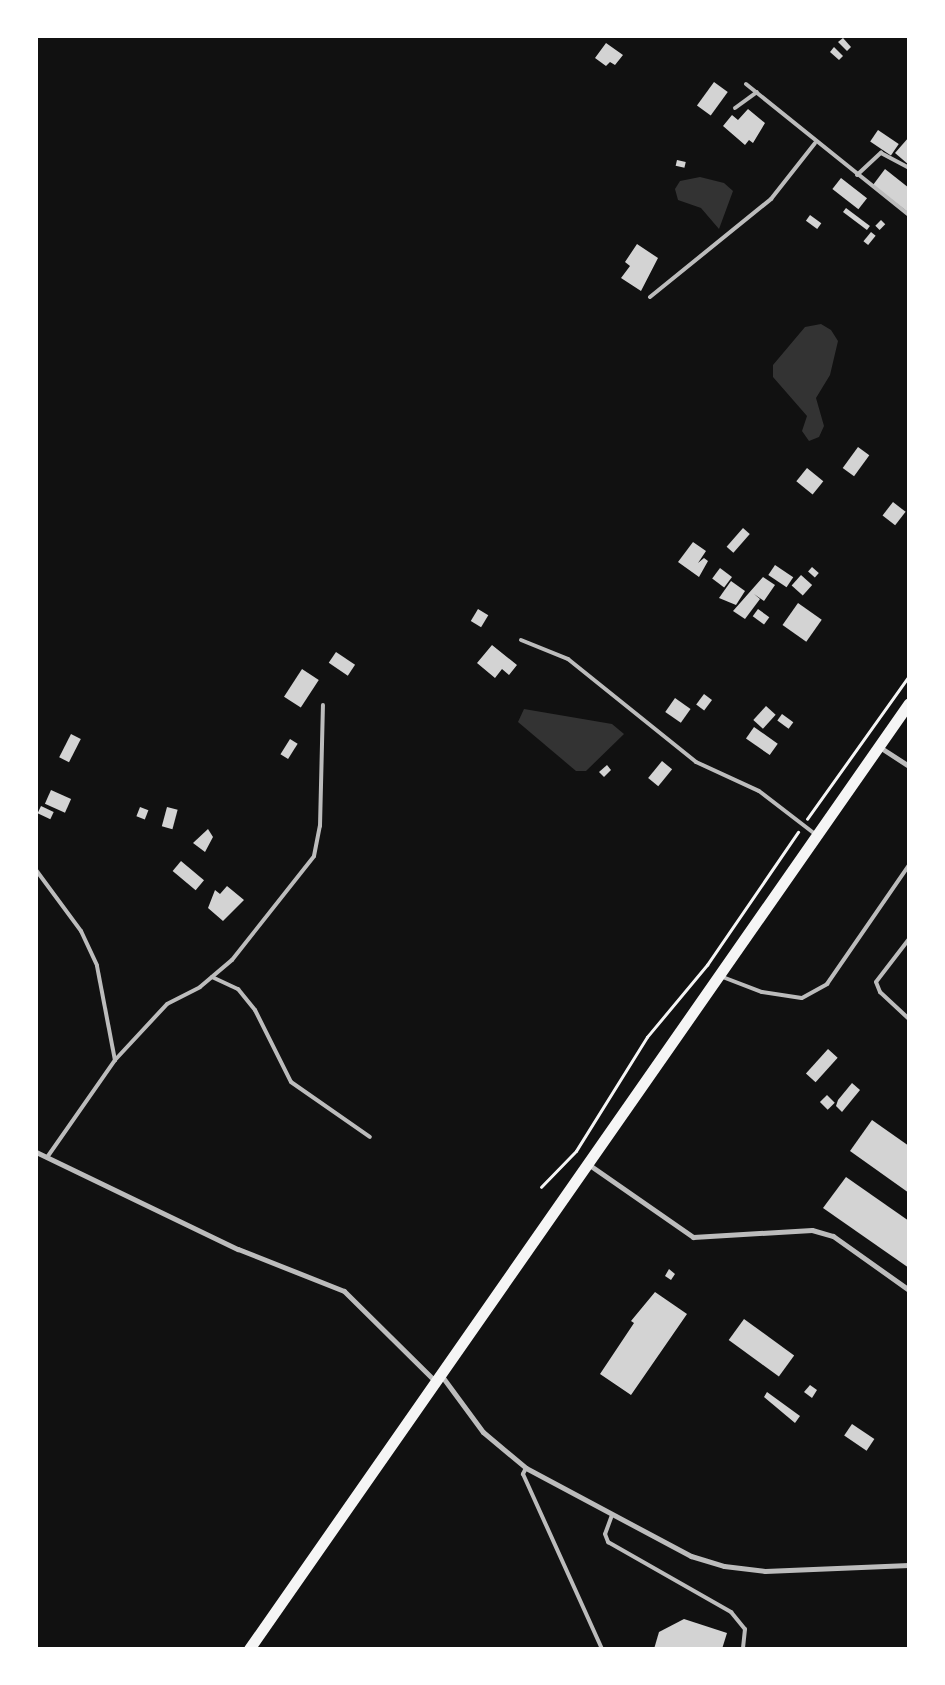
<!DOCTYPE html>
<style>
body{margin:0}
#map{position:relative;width:945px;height:1685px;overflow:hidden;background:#111;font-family:"PT Sans Narrow",sans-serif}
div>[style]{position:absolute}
.water>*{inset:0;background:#333}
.building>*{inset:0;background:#d3d3d3;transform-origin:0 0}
.path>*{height:2.5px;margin:-1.25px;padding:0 1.25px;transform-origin:1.25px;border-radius:1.25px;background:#f5f5f5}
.service>*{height:4px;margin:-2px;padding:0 2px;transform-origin:2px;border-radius:2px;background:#bcbcbc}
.minor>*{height:5px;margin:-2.5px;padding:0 2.5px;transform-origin:2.5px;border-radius:2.5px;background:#bcbcbc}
.primary>*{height:11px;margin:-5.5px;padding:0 5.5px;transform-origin:5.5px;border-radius:5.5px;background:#f5f5f5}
span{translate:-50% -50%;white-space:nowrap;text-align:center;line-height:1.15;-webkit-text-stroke:4px #fff;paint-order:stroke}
.frame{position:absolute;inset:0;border:38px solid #fff;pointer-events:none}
</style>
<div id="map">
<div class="water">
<i style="clip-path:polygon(700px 177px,724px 183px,733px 191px,719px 229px,701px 208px,678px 200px,675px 189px,680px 181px)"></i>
<i style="clip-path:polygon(821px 324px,831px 330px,838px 341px,830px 375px,816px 398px,824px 426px,819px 437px,809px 441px,802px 431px,807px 416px,773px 377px,773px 365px,805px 327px)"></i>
<i style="clip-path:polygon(524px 709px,612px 724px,624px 734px,586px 771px,576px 771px,518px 722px)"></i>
</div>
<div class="building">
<i style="clip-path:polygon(843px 38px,851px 47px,847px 51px,838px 42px)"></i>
<i style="clip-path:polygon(606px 43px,623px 55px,615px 65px,610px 62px,606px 66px,595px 58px)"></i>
<i style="clip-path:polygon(834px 47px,843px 56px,839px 60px,830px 52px)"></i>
<i style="left:714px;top:82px;width:17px;height:29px;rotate:36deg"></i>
<i style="clip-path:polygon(748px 109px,765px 123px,753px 143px,749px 140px,745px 145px,723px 126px,732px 115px,738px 120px)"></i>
<i style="left:878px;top:130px;width:25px;height:14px;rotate:34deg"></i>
<i style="clip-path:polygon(909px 137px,909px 165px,895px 153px)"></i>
<i style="left:677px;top:160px;width:9px;height:6px;rotate:13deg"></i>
<i style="clip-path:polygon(885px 169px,909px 188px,909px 213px,873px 185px)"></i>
<i style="left:841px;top:178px;width:33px;height:14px;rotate:38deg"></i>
<i style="left:846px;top:208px;width:30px;height:5px;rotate:37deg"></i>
<i style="left:810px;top:215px;width:14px;height:7px;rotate:36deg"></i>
<i style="left:881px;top:220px;width:6px;height:8px;rotate:45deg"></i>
<i style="left:871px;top:232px;width:6px;height:12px;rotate:39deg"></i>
<i style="clip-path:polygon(637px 244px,658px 258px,641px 291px,621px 278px,630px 266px,625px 262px)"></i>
<i style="left:858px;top:447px;width:14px;height:26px;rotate:36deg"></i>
<i style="left:807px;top:468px;width:21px;height:17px;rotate:39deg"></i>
<i style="left:893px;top:502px;width:16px;height:17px;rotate:38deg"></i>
<i style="left:743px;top:528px;width:9px;height:25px;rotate:41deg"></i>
<i style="clip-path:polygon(693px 542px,706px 551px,698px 563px,704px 558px,708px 561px,699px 577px,678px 562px)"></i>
<i style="left:775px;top:565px;width:22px;height:12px;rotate:34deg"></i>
<i style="left:812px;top:567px;width:9px;height:6px;rotate:41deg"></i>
<i style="left:720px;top:568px;width:15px;height:13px;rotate:37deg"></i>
<i style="left:801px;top:575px;width:15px;height:14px;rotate:42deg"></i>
<i style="clip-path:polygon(763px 577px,775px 585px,764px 601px,754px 594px,760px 599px,745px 619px,733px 611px)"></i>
<i style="clip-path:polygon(731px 581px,745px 591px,736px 605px,719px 598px)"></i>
<i style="left:798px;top:603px;width:29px;height:27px;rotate:35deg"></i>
<i style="left:478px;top:609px;width:12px;height:14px;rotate:31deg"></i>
<i style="left:758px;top:609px;width:14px;height:9px;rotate:36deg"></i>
<i style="clip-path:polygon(492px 645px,517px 665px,509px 675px,502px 669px,495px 678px,477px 663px)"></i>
<i style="left:336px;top:652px;width:23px;height:13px;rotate:34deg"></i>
<i style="left:302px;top:669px;width:20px;height:33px;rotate:33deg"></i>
<i style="left:704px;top:694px;width:10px;height:13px;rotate:37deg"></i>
<i style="left:675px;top:698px;width:19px;height:17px;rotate:35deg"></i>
<i style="left:766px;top:706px;width:13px;height:19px;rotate:42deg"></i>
<i style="left:782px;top:714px;width:14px;height:8px;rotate:36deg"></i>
<i style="left:754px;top:727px;width:29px;height:14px;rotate:35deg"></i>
<i style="left:71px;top:734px;width:11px;height:26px;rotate:27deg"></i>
<i style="left:290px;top:739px;width:9px;height:18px;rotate:32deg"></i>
<i style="left:662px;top:761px;width:13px;height:22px;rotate:39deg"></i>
<i style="clip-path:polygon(607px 765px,611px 770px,604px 777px,599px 772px)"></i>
<i style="left:51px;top:790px;width:22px;height:15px;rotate:24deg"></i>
<i style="left:41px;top:806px;width:14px;height:8px;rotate:25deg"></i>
<i style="left:140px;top:807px;width:9px;height:10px;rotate:21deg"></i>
<i style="left:167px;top:807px;width:11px;height:20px;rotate:15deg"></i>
<i style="clip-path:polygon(208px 829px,213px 837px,205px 852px,193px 843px)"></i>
<i style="left:181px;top:861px;width:30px;height:13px;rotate:40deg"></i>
<i style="clip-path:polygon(227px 886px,244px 900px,223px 921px,208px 908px,215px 890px,220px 894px)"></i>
<i style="left:828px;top:1049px;width:13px;height:33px;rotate:42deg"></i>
<i style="clip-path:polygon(852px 1083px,860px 1090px,842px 1112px,836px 1106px,838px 1100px)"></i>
<i style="left:827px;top:1095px;width:11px;height:10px;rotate:45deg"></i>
<i style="clip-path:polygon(872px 1120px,909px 1146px,909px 1193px,850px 1151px)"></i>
<i style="clip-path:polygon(846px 1177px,909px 1221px,909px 1268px,823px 1208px)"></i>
<i style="clip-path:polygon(669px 1269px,675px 1274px,671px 1280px,665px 1276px)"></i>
<i style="clip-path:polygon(655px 1292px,687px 1314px,631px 1395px,600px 1374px,634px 1323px,631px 1321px)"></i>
<i style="left:744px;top:1319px;width:62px;height:26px;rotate:36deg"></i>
<i style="clip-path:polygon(810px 1385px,817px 1390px,812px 1398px,804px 1392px)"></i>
<i style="clip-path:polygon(767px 1392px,800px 1416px,795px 1423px,764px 1397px)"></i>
<i style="left:852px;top:1424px;width:27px;height:14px;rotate:34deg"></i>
<i style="clip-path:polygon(684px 1619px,727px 1633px,722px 1649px,654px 1649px,659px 1632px)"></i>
</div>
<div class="path">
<i style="left:807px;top:819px;width:176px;rotate:-54.5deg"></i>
<i style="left:541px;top:1187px;width:50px;rotate:-45.8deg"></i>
<i style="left:576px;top:1151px;width:134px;rotate:-58.1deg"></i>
<i style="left:647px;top:1037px;width:94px;rotate:-50.2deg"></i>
<i style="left:707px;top:965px;width:161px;rotate:-55.6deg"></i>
</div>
<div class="service">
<i style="left:746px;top:84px;width:209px;rotate:38.8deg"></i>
<i style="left:735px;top:108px;width:27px;rotate:-36deg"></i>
<i style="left:857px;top:175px;width:33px;rotate:-43deg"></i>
<i style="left:881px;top:153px;width:32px;rotate:28deg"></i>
<i style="left:650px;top:297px;width:156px;rotate:-39deg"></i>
<i style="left:771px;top:199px;width:71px;rotate:-51.8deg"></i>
<i style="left:521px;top:640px;width:51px;rotate:22deg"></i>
<i style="left:568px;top:659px;width:164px;rotate:38.8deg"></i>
<i style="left:696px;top:762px;width:69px;rotate:24.7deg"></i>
<i style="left:759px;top:791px;width:71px;rotate:37.5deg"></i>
<i style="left:36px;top:870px;width:76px;rotate:53.6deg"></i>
<i style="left:81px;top:931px;width:38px;rotate:65deg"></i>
<i style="left:97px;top:966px;width:96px;rotate:79.2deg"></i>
<i style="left:909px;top:939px;width:54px;rotate:127.5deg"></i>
<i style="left:876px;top:982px;width:11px;rotate:68deg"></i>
<i style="left:880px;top:992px;width:40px;rotate:43deg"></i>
<i style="left:720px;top:976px;width:45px;rotate:20.9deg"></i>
<i style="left:762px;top:992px;width:40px;rotate:8.5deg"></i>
<i style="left:802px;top:998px;width:29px;rotate:-29deg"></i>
<i style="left:827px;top:984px;width:145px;rotate:-55.4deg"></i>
<i style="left:212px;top:977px;width:29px;rotate:25deg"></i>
<i style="left:238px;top:989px;width:27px;rotate:51deg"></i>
<i style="left:255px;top:1010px;width:80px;rotate:63.4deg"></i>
<i style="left:291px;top:1082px;width:96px;rotate:34.8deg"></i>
<i style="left:48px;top:1156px;width:117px;rotate:-55.1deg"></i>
<i style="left:115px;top:1060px;width:76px;rotate:-47.1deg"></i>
<i style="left:167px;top:1004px;width:37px;rotate:-27deg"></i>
<i style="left:200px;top:987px;width:42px;rotate:-40.2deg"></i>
<i style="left:232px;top:960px;width:132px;rotate:-51.7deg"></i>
<i style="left:314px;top:856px;width:31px;rotate:-79deg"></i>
<i style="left:320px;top:826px;width:121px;rotate:-88.6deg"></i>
<i style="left:526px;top:1468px;width:7px;rotate:117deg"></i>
<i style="left:523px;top:1474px;width:192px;rotate:65.7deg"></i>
<i style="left:612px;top:1515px;width:20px;rotate:110deg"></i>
<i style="left:605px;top:1534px;width:9px;rotate:69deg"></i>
<i style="left:608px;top:1542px;width:142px;rotate:29.6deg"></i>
<i style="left:731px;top:1612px;width:22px;rotate:51deg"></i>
<i style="left:745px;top:1629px;width:20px;rotate:96deg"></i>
</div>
<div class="minor">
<i style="left:878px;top:746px;width:37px;rotate:33deg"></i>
<i style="left:36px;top:1152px;width:224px;rotate:25.7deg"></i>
<i style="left:238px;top:1249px;width:114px;rotate:21.6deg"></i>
<i style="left:344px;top:1291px;width:128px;rotate:44.7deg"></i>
<i style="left:588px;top:1164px;width:128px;rotate:34.8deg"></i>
<i style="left:693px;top:1237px;width:119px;rotate:-3.4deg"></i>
<i style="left:812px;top:1230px;width:22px;rotate:16deg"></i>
<i style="left:833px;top:1236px;width:93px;rotate:35.4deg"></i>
<i style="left:441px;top:1375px;width:71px;rotate:53.6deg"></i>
<i style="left:483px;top:1432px;width:56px;rotate:39.9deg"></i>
<i style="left:526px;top:1468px;width:187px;rotate:28.1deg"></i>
<i style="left:691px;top:1556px;width:34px;rotate:17deg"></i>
<i style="left:724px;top:1566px;width:41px;rotate:7deg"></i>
<i style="left:765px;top:1571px;width:144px;rotate:-2.4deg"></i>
</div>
<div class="primary">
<i style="left:249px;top:1649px;width:1153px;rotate:-55.1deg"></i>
</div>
<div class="frame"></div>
</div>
